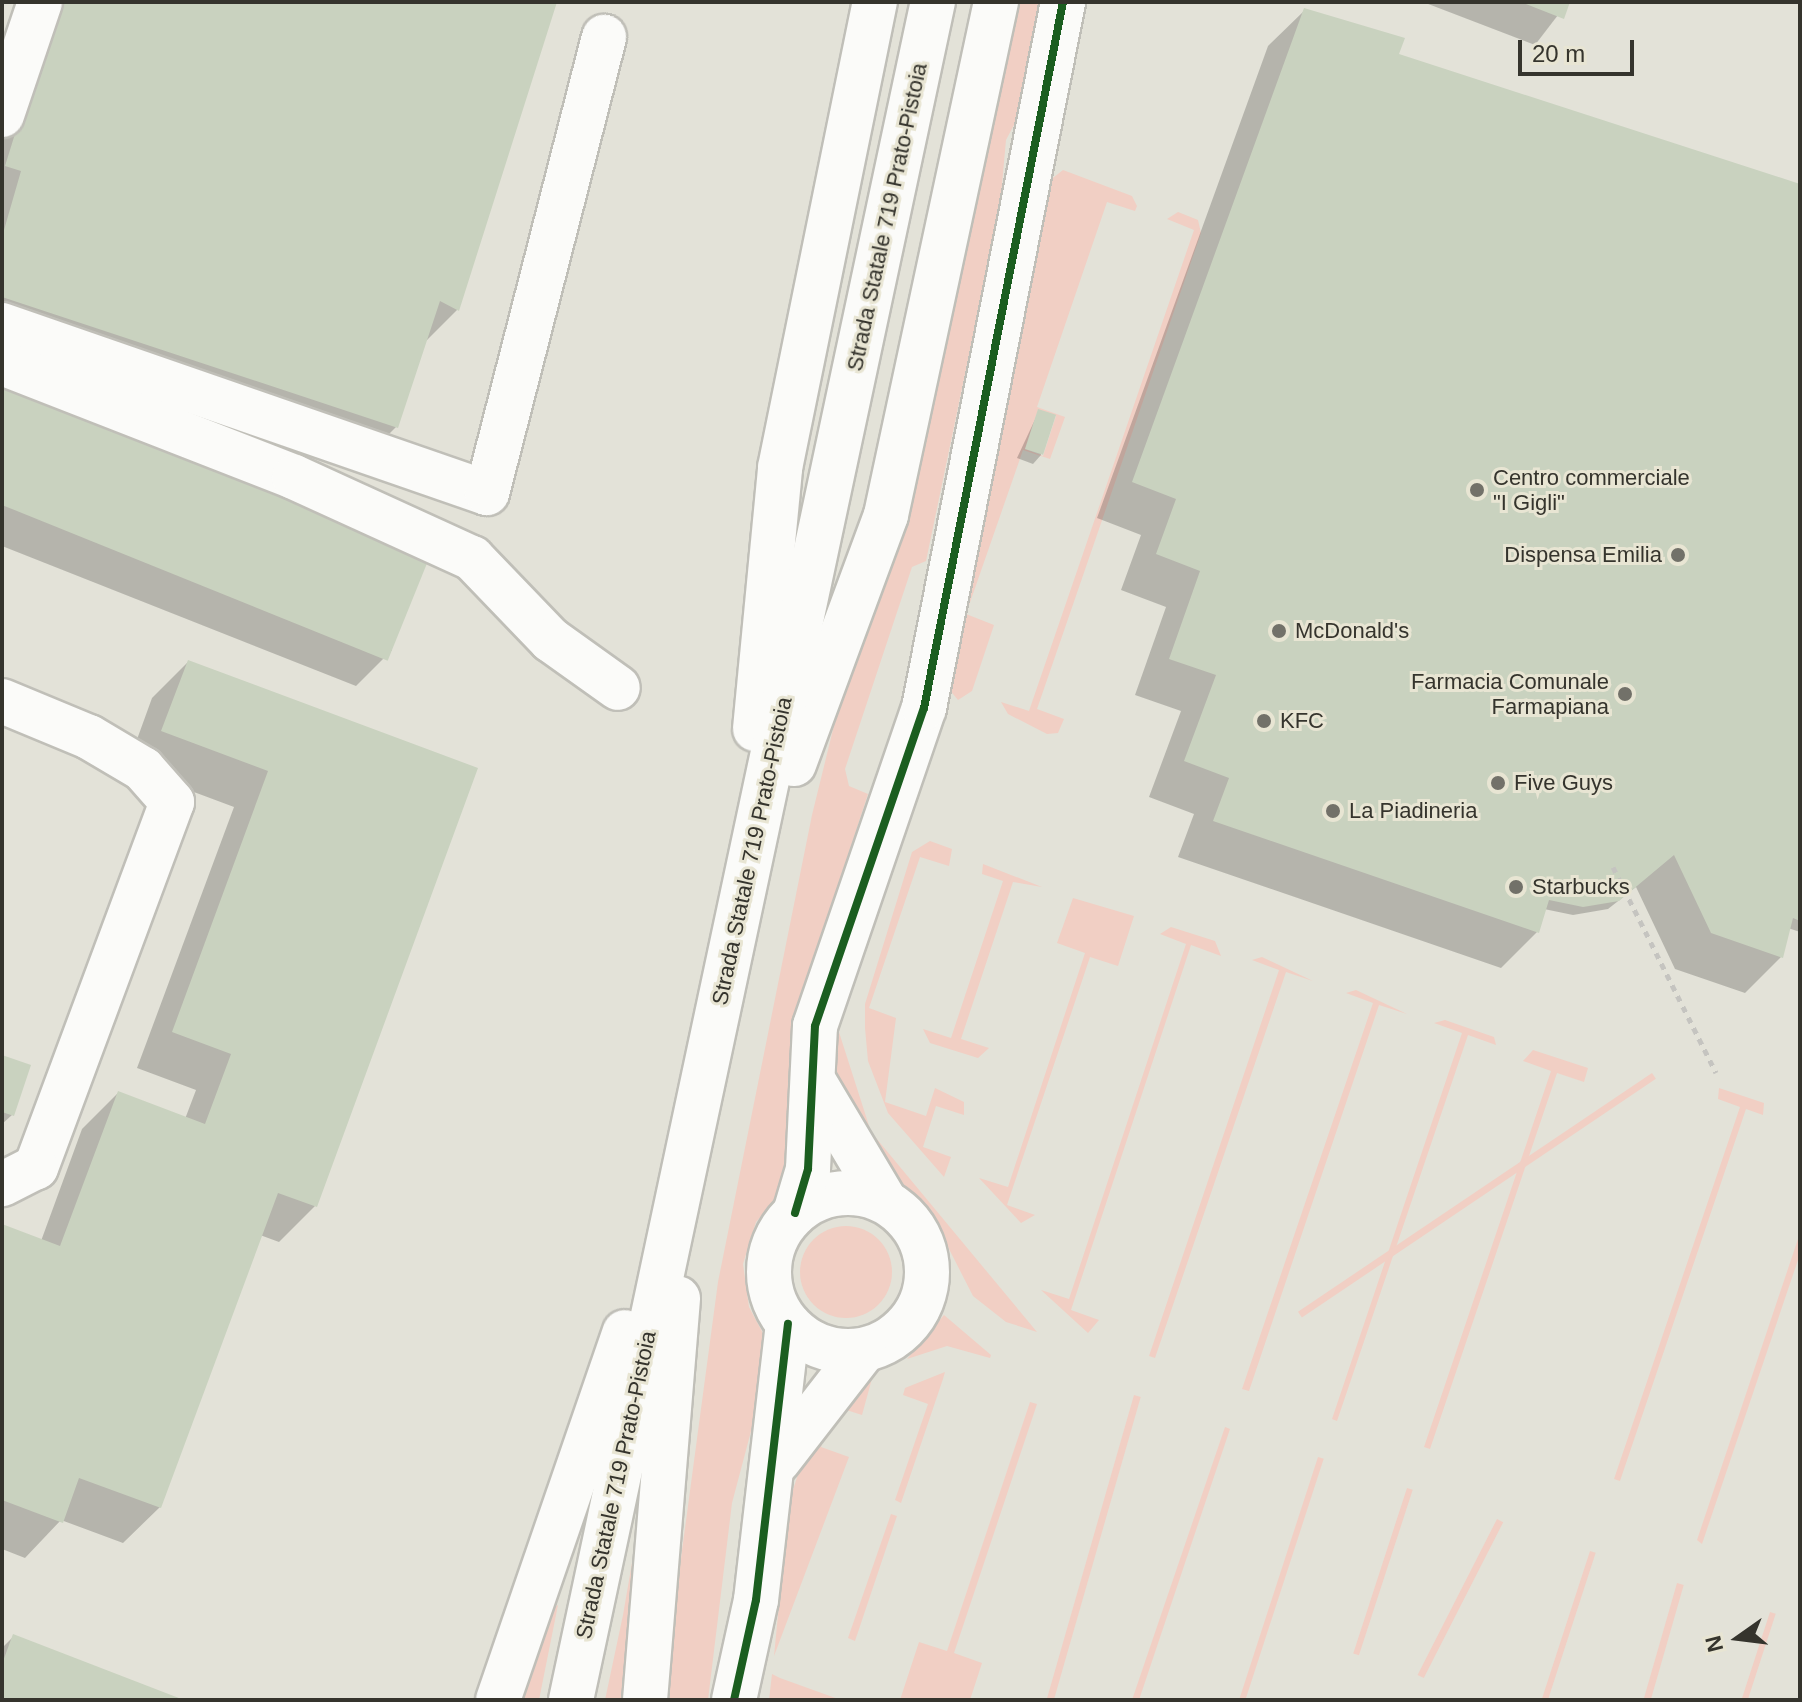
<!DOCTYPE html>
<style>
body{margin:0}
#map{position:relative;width:1802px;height:1702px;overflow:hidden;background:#e3e2d8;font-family:Arial,sans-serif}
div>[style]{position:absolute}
.green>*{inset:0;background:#f1cfc4;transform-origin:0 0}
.round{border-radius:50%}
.shadow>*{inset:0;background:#0003}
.building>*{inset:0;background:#c9d2bf;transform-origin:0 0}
.path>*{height:5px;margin-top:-2.5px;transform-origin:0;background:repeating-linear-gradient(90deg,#c5c4c0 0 6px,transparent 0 12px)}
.roads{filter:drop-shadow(2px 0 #c0bfb8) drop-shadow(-2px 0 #c0bfb8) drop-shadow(0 2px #c0bfb8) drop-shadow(0 -2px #c0bfb8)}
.minor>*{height:44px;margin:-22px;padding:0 22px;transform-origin:22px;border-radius:22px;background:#fbfbf9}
.minor>.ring{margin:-22px;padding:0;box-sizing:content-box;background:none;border:44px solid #fbfbf9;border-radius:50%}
.highway>*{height:44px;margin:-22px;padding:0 22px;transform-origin:22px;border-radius:22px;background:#fbfbf9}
.cycleway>*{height:8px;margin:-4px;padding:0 4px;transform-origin:4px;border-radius:4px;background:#1b5e20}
.dots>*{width:22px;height:22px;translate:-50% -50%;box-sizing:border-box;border:4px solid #e8e5d3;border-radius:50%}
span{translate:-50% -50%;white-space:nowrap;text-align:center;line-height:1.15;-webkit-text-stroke:6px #e8e5d3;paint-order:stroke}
.street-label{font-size:22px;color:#35342d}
.poi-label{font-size:22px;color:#35342d}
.left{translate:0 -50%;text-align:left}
.right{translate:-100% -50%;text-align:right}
.frame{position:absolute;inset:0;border:4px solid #35342d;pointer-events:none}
.north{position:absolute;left:1698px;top:1598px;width:80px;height:80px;-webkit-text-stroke:6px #e8e5d3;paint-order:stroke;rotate:256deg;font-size:22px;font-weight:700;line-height:32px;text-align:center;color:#35342d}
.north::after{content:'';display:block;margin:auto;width:28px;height:36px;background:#35342d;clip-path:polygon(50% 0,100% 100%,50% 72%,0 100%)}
.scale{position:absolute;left:1518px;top:40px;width:116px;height:36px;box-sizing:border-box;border:4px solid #35342d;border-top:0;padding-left:10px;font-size:24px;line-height:28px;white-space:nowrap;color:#35342d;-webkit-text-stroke:6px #e8e5d3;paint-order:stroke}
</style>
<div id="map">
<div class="green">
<i style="clip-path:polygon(1012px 2px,1042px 2px,1027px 100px,1006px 140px,1000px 206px,926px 561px,912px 567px,845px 769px,849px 786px,868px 794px,793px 1024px,790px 1183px,756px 1222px,743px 1264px,749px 1307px,765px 1337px,759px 1401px,732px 1503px,708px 1700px,662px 1700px,718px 1282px,812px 815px)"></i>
<i style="clip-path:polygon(evenodd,1063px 170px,1132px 196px,1137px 206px,1135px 211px,1107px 202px,1037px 407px,1065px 417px,1050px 459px,1023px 450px,966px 614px,994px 625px,972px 691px,958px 700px,948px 688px,1049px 181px,1063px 170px,1038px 410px,1056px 416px,1043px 456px,1025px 449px,1038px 410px)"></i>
<i style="clip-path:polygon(1178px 212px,1198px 220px,1201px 233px,1037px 709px,1064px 719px,1058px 733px,1047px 734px,1008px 714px,1001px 702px,1029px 711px,1194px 230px,1167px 219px)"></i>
<i style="clip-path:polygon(930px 841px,952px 849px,949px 866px,920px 857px,869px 1008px,896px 1018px,885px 1102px,926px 1116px,935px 1088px,964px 1102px,964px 1115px,936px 1106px,923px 1147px,951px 1157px,944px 1177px,888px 1113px,868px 1061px,865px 1028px,865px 1004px,912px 852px)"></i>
<i style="clip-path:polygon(983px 864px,1042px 887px,1013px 882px,961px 1039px,989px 1048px,978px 1058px,930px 1043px,923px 1029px,951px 1038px,1003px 881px,982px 874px)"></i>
<i style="clip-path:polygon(1073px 898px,1134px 916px,1118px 966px,1090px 957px,1007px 1205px,1035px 1215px,1021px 1223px,979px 1178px,1008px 1187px,1085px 953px,1057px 943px)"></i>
<i style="clip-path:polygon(1171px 927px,1215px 941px,1221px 956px,1191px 945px,1071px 1310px,1099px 1320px,1088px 1333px,1041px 1290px,1069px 1299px,1186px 944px,1160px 934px)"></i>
<i style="clip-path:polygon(1262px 957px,1313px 981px,1286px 972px,1155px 1358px,1149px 1356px,1279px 970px,1252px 960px)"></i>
<i style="clip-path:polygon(1356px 990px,1407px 1014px,1379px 1005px,1249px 1391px,1242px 1389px,1373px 1003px,1346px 993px)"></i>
<i style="clip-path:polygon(1445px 1020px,1494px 1037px,1496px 1045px,1468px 1035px,1337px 1421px,1332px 1419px,1462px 1033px,1434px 1023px)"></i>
<i style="clip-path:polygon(838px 1029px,871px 1132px,1037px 1332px,1006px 1322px,973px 1296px,926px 1204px,882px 1168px,834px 1086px)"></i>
<i style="clip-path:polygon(1533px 1050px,1588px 1068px,1584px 1082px,1557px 1073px,1430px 1449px,1424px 1447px,1551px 1071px,1523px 1061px)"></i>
<i style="left:1652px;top:1073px;width:7px;height:427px;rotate:56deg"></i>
<i style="clip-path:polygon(1719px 1088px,1764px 1103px,1763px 1115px,1746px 1109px,1620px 1481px,1614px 1479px,1740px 1107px,1718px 1099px)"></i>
<i class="round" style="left:800px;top:1226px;width:92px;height:92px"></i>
<i style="clip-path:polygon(1800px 1233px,1800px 1254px,1702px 1544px,1697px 1540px)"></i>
<i style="clip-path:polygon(944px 1315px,991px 1355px,990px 1358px,947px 1346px,907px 1359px)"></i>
<i style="clip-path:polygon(945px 1372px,943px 1379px,901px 1503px,895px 1500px,928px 1404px,903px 1395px,905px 1388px)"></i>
<i style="clip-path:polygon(873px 1375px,862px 1415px,834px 1406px,821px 1447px,849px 1457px,774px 1656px,789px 1502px,802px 1462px,833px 1401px)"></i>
<i style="left:1134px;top:1395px;width:7px;height:322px;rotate:16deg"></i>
<i style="clip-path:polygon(1030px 1402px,1037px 1404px,954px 1653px,982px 1663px,970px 1700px,900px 1700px,919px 1642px,947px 1651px)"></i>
<i style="clip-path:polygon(1225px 1427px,1230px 1429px,1139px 1700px,1132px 1700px)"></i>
<i style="left:1318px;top:1457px;width:6px;height:257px;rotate:18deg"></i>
<i style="left:1407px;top:1488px;width:6px;height:174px;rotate:18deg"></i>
<i style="clip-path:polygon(891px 1514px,897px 1516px,855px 1641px,848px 1638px)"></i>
<i style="left:1497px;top:1519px;width:7px;height:175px;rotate:27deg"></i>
<i style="clip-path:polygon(638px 1528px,627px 1700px,605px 1700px,623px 1615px)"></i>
<i style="left:1590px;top:1551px;width:6px;height:157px;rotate:18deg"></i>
<i style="left:1677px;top:1583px;width:7px;height:123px;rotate:16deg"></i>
<i style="clip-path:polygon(558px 1605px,539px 1700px,513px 1700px,547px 1612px)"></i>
<i style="left:1770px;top:1612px;width:6px;height:93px;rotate:18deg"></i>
<i style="clip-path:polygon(772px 1674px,780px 1678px,841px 1700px,769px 1700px)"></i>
</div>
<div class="shadow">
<i style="clip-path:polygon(555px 2px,457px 310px,424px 343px,396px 427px,360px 463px,2px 344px,2px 98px)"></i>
<i style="clip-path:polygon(1423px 2px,1568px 2px,1535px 45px)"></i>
<i style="clip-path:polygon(1305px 10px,1396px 55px,1800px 186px,1800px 932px,1788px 928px,1781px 957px,1745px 993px,1675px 969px,1636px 887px,1608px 909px,1573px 915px,1544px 909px,1537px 932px,1501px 968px,1178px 857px,1194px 814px,1149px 797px,1181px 711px,1135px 695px,1166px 607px,1121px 590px,1141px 535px,1097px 518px,1268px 46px)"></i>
<i style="clip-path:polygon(2px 384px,392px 650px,356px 686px,2px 546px)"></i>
<i style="clip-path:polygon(1039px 411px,1041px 455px,1033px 464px,1017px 458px)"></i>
<i style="clip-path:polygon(188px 662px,476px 770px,315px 1206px,279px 1242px,260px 1235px,160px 1507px,123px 1543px,61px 1520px,25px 1558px,2px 1549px,2px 1226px,41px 1241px,82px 1129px,118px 1093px,185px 1119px,196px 1090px,137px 1068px,234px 807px,127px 767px,152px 698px)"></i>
<i style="clip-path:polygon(2px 1057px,12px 1115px,2px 1124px)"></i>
<i style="clip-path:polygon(14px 1636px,179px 1700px,2px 1700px,2px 1648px)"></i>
</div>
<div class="building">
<i style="clip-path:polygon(56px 2px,557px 2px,459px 311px,440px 301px,398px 428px,2px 297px,2px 237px,21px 171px,5px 166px)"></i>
<i style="clip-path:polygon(1521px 2px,1570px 2px,1564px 19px)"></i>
<i style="clip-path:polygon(1304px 8px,1405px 38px,1399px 54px,1800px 184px,1800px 921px,1793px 918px,1783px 958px,1711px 933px,1674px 855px,1619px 901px,1583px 907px,1549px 900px,1539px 933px,1213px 821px,1229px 778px,1184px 761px,1216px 675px,1169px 659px,1200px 571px,1156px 554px,1176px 499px,1132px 482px)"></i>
<i style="left:2px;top:382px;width:462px;height:114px;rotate:22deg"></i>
<i style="left:1038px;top:409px;width:19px;height:42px;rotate:18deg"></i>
<i style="clip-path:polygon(188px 660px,478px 768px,317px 1207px,278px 1193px,161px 1508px,79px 1478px,63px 1523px,2px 1500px,2px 1224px,60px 1246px,118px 1091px,205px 1124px,231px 1054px,172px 1032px,268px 771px,161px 731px)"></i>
<i style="clip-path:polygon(2px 1055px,31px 1065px,14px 1116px,2px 1112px)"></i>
<i style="clip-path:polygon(13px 1634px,184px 1700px,2px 1700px,2px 1664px)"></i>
</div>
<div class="path">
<i style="left:1613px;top:867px;width:230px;rotate:63.4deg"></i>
</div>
<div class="roads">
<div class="minor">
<i style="left:2px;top:115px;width:119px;rotate:-71.4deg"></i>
<i style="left:2px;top:325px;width:513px;rotate:19.11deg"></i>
<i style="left:487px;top:493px;width:471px;rotate:-75.6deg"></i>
<i style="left:2px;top:363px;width:313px;rotate:21.3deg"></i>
<i style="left:294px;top:477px;width:196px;rotate:24.5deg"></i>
<i style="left:472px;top:558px;width:114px;rotate:46.1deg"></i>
<i style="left:551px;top:640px;width:82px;rotate:35.6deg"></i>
<i style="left:2px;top:701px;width:94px;rotate:22.5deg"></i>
<i style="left:89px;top:737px;width:63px;rotate:30.7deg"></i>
<i style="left:143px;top:769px;width:44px;rotate:48.7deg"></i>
<i style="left:172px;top:802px;width:390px;rotate:110.4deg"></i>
<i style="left:36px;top:1167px;width:38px;rotate:153deg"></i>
<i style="left:816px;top:1085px;width:135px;rotate:59.3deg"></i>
<i class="ring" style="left:769px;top:1193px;width:114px;height:114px"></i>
<i style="left:795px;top:1213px;width:46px;rotate:-73.5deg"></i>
<i style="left:808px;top:1169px;width:143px;rotate:-87.2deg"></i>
<i style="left:815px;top:1026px;width:336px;rotate:-71.1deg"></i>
<i style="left:924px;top:708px;width:720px;rotate:-78.86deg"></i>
<i style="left:778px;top:1461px;width:140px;rotate:-52.2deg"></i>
<i style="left:734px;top:1700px;width:102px;rotate:-77.6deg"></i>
<i style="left:756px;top:1600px;width:278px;rotate:-83.4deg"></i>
</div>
<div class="highway">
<i style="left:755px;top:729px;width:262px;rotate:-84.5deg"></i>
<i style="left:780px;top:468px;width:476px;rotate:-78.5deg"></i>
<i style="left:794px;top:764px;width:265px;rotate:-69.7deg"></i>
<i style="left:886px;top:515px;width:525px;rotate:-77.9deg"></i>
<i style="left:498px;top:1700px;width:389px;rotate:-71deg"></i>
<i style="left:571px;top:1700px;width:1736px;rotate:-77.97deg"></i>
<i style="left:645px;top:1700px;width:403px;rotate:-85.3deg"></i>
</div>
</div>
<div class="cycleway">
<i style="left:795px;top:1213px;width:46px;rotate:-73.5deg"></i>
<i style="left:808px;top:1169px;width:143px;rotate:-87.2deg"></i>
<i style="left:815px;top:1026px;width:336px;rotate:-71.1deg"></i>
<i style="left:924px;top:708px;width:720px;rotate:-78.86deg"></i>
<i style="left:734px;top:1700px;width:102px;rotate:-77.6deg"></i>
<i style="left:756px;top:1600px;width:278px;rotate:-83.4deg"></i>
</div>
<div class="dots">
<i style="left:1477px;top:490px;background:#727169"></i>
<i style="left:1678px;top:555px;background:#727169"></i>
<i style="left:1279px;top:631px;background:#727169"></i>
<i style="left:1625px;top:694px;background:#727169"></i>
<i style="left:1264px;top:721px;background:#727169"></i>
<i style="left:1498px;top:783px;background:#727169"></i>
<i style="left:1333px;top:811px;background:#727169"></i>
<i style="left:1516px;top:887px;background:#727169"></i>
</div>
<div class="street-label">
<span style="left:887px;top:217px;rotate:-78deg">Strada Statale 719 Prato-Pistoia</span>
<span style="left:752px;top:851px;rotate:-78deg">Strada Statale 719 Prato-Pistoia</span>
<span style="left:616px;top:1485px;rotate:-78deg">Strada Statale 719 Prato-Pistoia</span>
</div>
<div class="poi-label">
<span class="left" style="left:1493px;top:490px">Centro commerciale<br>"I Gigli"</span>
<span class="right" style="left:1662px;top:555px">Dispensa Emilia</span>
<span class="left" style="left:1295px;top:631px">McDonald's</span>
<span class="right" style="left:1609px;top:694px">Farmacia Comunale<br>Farmapiana</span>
<span class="left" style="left:1280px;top:721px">KFC</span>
<span class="left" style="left:1514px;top:783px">Five Guys</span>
<span class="left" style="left:1349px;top:811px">La Piadineria</span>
<span class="left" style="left:1532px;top:887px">Starbucks</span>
</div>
<div class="frame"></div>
<div class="north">N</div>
<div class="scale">20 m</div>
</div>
